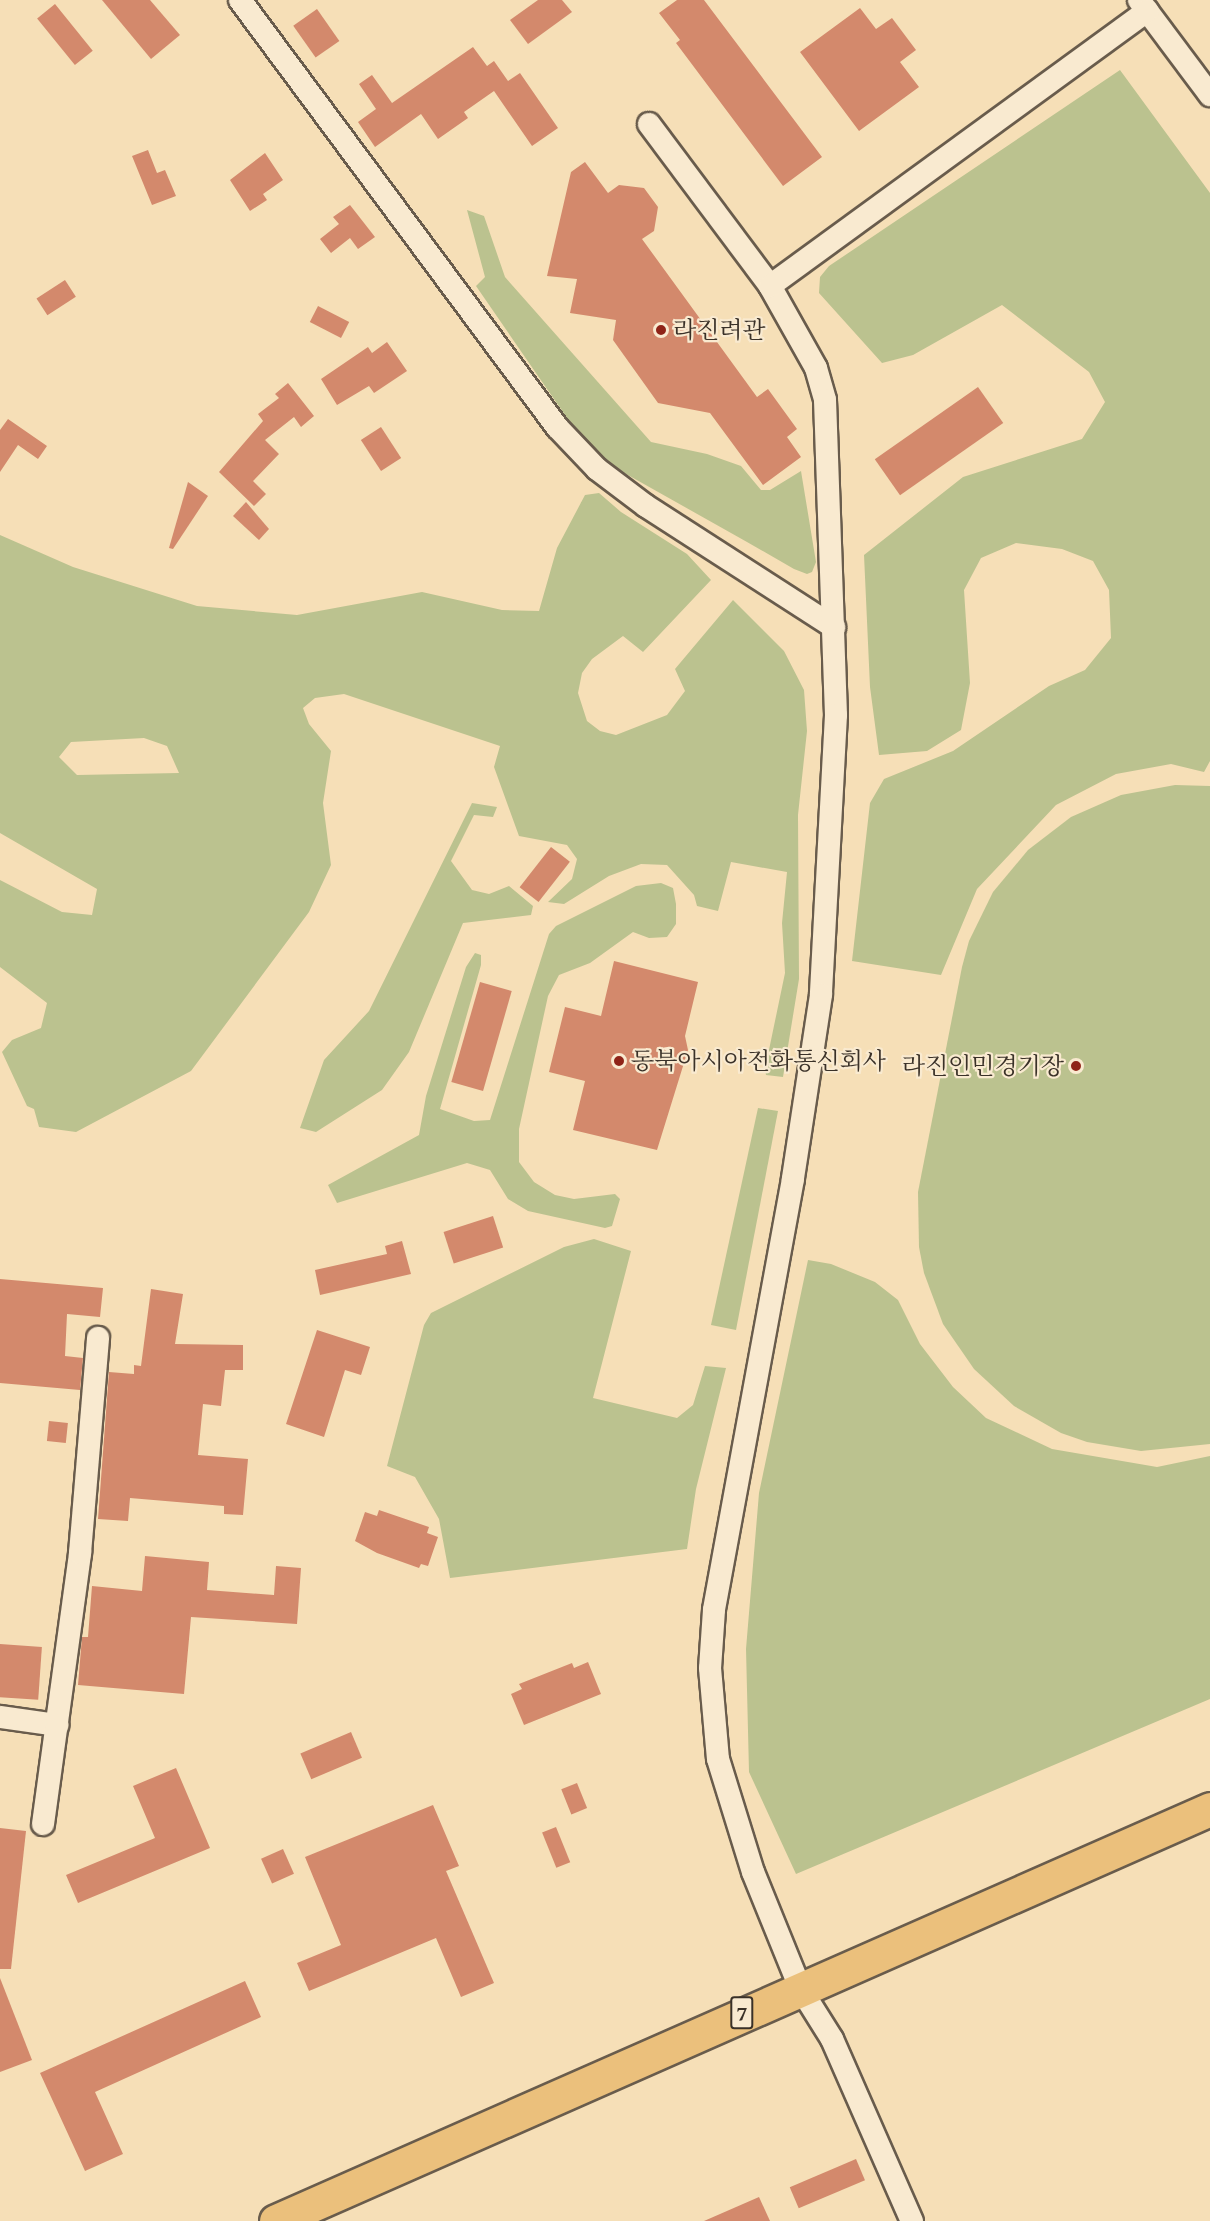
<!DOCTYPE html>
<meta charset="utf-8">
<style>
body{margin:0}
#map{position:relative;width:1210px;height:2221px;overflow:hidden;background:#f6dfb7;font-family:"Gentium Book Plus","Noto Serif KR",serif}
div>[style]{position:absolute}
.green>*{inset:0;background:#bbc28f}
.building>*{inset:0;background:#d3896c;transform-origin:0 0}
.roads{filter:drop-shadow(2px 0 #695c4c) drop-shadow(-2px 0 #695c4c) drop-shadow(0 2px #695c4c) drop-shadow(0 -2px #695c4c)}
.minor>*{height:22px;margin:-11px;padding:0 11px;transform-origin:11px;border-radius:11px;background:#f9ead0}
.highway>*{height:33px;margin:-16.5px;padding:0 16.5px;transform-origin:16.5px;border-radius:16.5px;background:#ebc07c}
.dots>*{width:16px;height:16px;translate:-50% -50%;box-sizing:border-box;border:3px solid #f9ead0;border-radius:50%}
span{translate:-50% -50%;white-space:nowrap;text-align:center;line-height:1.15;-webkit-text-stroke:4.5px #f9ead0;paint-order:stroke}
.shield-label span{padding:2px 4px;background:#f9ead0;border:2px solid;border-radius:4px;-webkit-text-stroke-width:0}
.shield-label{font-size:22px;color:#3a3128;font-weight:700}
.poi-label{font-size:24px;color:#3a3128}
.left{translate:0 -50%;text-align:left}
.right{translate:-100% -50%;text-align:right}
</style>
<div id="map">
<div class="green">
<i style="clip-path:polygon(1120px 70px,1210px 193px,1210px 761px,1204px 772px,1171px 764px,1116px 774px,1056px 805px,977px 889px,941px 975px,852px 961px,870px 803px,884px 779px,953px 751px,1049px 686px,1085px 670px,1111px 638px,1109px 590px,1093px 561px,1062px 549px,1016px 543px,981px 558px,964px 590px,970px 683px,961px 730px,927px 751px,879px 755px,870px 687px,864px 555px,963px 477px,1082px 439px,1105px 402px,1089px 372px,1002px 305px,913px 355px,882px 363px,819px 293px,820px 277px,829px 266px)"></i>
<i style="clip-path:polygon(467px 210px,484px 216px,505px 277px,651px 442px,707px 454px,741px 466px,761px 490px,770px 490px,801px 471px,816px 562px,812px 572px,807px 574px,794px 569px,747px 542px,603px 461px,585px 444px,476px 286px,485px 277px)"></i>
<i style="clip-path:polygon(evenodd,599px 493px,621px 512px,687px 554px,711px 580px,643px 652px,623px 636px,592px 659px,582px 673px,578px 693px,587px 721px,600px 731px,616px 735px,667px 715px,685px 691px,675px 669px,733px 600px,784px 651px,804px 690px,807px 731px,798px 815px,799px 979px,783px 1077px,766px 1075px,765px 1069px,785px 973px,782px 923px,787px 872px,731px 862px,718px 911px,697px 906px,694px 895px,667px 865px,641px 864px,609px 876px,564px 904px,548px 902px,572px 879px,577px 859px,567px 845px,519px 836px,494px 767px,500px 746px,344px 694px,315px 698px,303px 708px,309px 724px,331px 751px,323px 803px,331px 865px,309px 912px,191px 1071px,76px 1132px,39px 1127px,34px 1109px,27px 1106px,2px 1052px,12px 1040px,41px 1028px,47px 1003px,0 967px,0 880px,62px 912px,92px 915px,97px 889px,0 833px,0 535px,73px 567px,197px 606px,297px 615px,422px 592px,502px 610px,539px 611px,557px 548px,585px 495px,599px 493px,144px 738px,167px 746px,179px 773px,77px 775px,59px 757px,71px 742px,144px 738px)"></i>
<i style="clip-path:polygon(1175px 785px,1210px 786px,1210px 1444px,1141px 1451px,1087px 1442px,1061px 1433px,1014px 1406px,974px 1369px,943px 1324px,924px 1273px,919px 1247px,918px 1192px,962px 967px,969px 941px,993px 892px,1028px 850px,1071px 817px,1121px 795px)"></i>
<i style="clip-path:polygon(472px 803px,497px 807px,493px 817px,474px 815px,451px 861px,472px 890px,489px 894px,509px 886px,533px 906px,531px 915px,463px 923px,409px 1052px,382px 1090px,316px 1132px,300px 1128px,324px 1060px,369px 1011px)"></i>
<i style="clip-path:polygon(661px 883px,673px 888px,676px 904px,676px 924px,667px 937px,649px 938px,633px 932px,590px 963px,559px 975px,548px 996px,519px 1129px,519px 1162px,534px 1182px,555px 1195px,574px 1199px,615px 1194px,620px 1199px,612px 1226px,605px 1228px,528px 1211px,508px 1199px,490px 1170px,467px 1163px,337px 1203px,328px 1185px,419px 1135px,426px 1096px,466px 967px,475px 953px,481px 955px,481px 965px,440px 1109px,474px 1121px,490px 1120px,549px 934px,556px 926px,636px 886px)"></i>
<i style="clip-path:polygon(758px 1108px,778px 1111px,736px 1330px,711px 1325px)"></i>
<i style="clip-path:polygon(594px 1239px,631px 1251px,593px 1398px,677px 1418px,693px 1405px,705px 1366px,726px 1368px,696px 1489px,687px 1549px,450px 1578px,439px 1519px,415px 1477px,387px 1466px,424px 1325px,431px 1313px,564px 1247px)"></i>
<i style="clip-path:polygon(808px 1260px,831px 1264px,875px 1282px,898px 1300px,920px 1344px,953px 1387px,986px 1418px,1052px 1449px,1157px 1467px,1210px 1456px,1210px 1699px,796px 1874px,749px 1772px,746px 1649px,759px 1493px)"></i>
</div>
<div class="building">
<i style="clip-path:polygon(102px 0,150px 0,180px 35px,151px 59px)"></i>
<i style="clip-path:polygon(538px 0,562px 0,572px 12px,528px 44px,510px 20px)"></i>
<i style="clip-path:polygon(677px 0,704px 0,822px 157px,783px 186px,676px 43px,680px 40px,659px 13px)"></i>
<i style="left:55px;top:4px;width:60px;height:23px;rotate:51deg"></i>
<i style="clip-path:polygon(860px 8px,876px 29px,892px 18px,916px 50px,900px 62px,919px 87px,859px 131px,800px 52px)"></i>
<i style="left:317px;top:9px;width:39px;height:29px;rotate:55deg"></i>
<i style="clip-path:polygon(473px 47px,487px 66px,494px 61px,508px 81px,520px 73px,558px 128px,532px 146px,494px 91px,464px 112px,468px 118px,438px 139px,421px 114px,375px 147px,358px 122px,376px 109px,359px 84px,372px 75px,392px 103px)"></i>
<i style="clip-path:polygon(148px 150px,157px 173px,165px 170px,176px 196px,152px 205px,132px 156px)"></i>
<i style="clip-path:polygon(265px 153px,283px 180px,263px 194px,267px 200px,250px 211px,230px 180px)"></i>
<i style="clip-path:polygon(585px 162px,608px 193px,619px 185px,644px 188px,658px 207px,654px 231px,642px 239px,757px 397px,768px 389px,797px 429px,787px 437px,801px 457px,763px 485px,710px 413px,658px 403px,613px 340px,616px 320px,570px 313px,577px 279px,547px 276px,571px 172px)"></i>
<i style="clip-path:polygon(350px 205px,375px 237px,358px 249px,350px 238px,331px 253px,320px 239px,339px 224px,333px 217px)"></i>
<i style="left:65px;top:280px;width:20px;height:34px;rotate:57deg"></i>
<i style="left:318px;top:306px;width:35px;height:18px;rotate:27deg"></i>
<i style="clip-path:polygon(387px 342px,407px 371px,374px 393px,369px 386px,337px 405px,321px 379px,368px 347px,372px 353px)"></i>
<i style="clip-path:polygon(288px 383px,314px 416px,301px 427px,294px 417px,265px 440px,279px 454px,253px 481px,266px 494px,254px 506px,219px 472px,263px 421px,258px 414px,279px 398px,275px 394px)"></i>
<i style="left:978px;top:387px;width:44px;height:126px;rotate:55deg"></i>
<i style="clip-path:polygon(8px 419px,47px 446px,38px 459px,18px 445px,0 472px,0 430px)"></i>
<i style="left:381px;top:427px;width:37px;height:24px;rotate:57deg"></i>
<i style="clip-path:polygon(188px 482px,208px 496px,173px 549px,169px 548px)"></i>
<i style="clip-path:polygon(246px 502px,269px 529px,259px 540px,233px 516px)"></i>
<i style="left:551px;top:847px;width:24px;height:51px;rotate:38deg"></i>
<i style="clip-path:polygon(614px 961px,698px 982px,685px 1036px,688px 1050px,657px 1150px,573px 1130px,585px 1081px,549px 1072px,565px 1007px,601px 1016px)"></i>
<i style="left:480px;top:982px;width:33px;height:104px;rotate:16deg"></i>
<i style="left:493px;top:1216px;width:33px;height:52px;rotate:72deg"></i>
<i style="clip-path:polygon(402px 1241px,411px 1274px,320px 1295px,315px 1270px,387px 1254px,385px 1246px)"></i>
<i style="clip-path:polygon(0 1279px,103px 1288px,100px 1317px,67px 1314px,65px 1356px,83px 1358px,80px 1390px,0 1383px)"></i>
<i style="clip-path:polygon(151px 1289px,183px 1294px,175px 1344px,243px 1345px,243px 1370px,225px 1370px,221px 1406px,203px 1404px,198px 1455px,248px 1459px,243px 1515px,224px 1514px,224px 1506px,130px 1498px,128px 1521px,98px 1519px,109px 1372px,134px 1374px,134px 1365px,141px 1366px)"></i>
<i style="clip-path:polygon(317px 1330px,370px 1347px,361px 1375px,345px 1370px,324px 1437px,286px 1424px)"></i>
<i style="left:49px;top:1421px;width:19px;height:20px;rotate:6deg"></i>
<i style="clip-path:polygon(379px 1510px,429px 1527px,427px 1533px,438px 1537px,428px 1566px,421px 1564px,419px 1568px,377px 1553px,355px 1541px,365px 1512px,377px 1516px)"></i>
<i style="clip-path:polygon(145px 1556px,209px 1562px,207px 1590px,274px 1595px,276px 1566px,301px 1568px,297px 1624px,191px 1617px,184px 1694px,78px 1685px,82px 1637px,88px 1637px,92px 1586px,142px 1591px)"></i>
<i style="left:0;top:1644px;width:42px;height:53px;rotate:4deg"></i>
<i style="clip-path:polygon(588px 1662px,601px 1694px,524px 1725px,511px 1694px,522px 1689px,519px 1684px,572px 1663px,574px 1668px)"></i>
<i style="left:351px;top:1732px;width:28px;height:55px;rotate:67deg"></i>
<i style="clip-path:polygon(176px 1768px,210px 1848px,78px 1903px,66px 1875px,155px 1838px,133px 1786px)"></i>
<i style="left:577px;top:1783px;width:27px;height:17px;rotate:68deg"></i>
<i style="clip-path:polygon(433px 1805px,459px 1866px,446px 1871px,494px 1983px,461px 1997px,436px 1938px,309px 1991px,297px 1963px,341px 1945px,305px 1857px)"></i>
<i style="left:556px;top:1827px;width:38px;height:15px;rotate:68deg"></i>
<i style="clip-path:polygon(0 1828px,26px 1831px,11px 1969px,0 1969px)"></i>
<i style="left:283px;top:1849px;width:27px;height:24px;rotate:66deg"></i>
<i style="clip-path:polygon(0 1978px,32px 2060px,0 2072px)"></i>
<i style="clip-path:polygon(245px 1981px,261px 2017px,95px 2092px,123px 2154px,85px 2171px,40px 2073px)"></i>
<i style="left:856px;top:2159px;width:23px;height:72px;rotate:67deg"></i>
<i style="clip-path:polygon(759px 2197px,770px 2221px,704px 2221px)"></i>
</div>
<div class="roads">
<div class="minor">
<i style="left:240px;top:0;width:532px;rotate:53.41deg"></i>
<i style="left:557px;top:427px;width:58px;rotate:46.4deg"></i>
<i style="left:597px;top:469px;width:61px;rotate:37.1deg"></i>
<i style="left:646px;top:506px;width:224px;rotate:32.8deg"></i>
<i style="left:1139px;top:0;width:119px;rotate:53.2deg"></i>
<i style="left:649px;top:124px;width:202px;rotate:53.2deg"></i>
<i style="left:770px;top:286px;width:94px;rotate:60.7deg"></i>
<i style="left:816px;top:368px;width:33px;rotate:74deg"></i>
<i style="left:825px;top:400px;width:315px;rotate:88deg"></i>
<i style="left:836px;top:715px;width:280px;rotate:93.1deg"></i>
<i style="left:821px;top:995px;width:186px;rotate:98.7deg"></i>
<i style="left:793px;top:1179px;width:438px;rotate:100.4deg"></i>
<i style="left:714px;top:1610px;width:58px;rotate:93.9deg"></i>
<i style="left:710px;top:1668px;width:91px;rotate:85deg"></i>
<i style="left:718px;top:1759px;width:118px;rotate:72.8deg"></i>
<i style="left:753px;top:1872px;width:125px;rotate:67.9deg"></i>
<i style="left:800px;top:1988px;width:60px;rotate:57.9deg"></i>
<i style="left:832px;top:2039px;width:199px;rotate:66.3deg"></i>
<i style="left:770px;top:286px;width:467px;rotate:-36.1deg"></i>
<i style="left:0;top:1717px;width:58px;rotate:8deg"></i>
<i style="left:43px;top:1824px;width:274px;rotate:-82.2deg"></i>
<i style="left:80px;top:1553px;width:216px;rotate:-85.2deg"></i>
</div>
<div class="highway">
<i style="left:276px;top:2221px;width:1021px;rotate:-23.8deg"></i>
</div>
</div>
<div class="dots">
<i style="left:661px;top:330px;background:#8f2418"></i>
<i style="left:619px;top:1061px;background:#8f2418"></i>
<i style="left:1076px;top:1066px;background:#8f2418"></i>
</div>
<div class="shield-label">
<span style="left:742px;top:2013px">7</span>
</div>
<div class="poi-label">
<span class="left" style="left:673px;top:330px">라진려관</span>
<span class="left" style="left:631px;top:1061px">동북아시아전화통신회사</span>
<span class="right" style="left:1064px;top:1066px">라진인민경기장</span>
</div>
</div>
